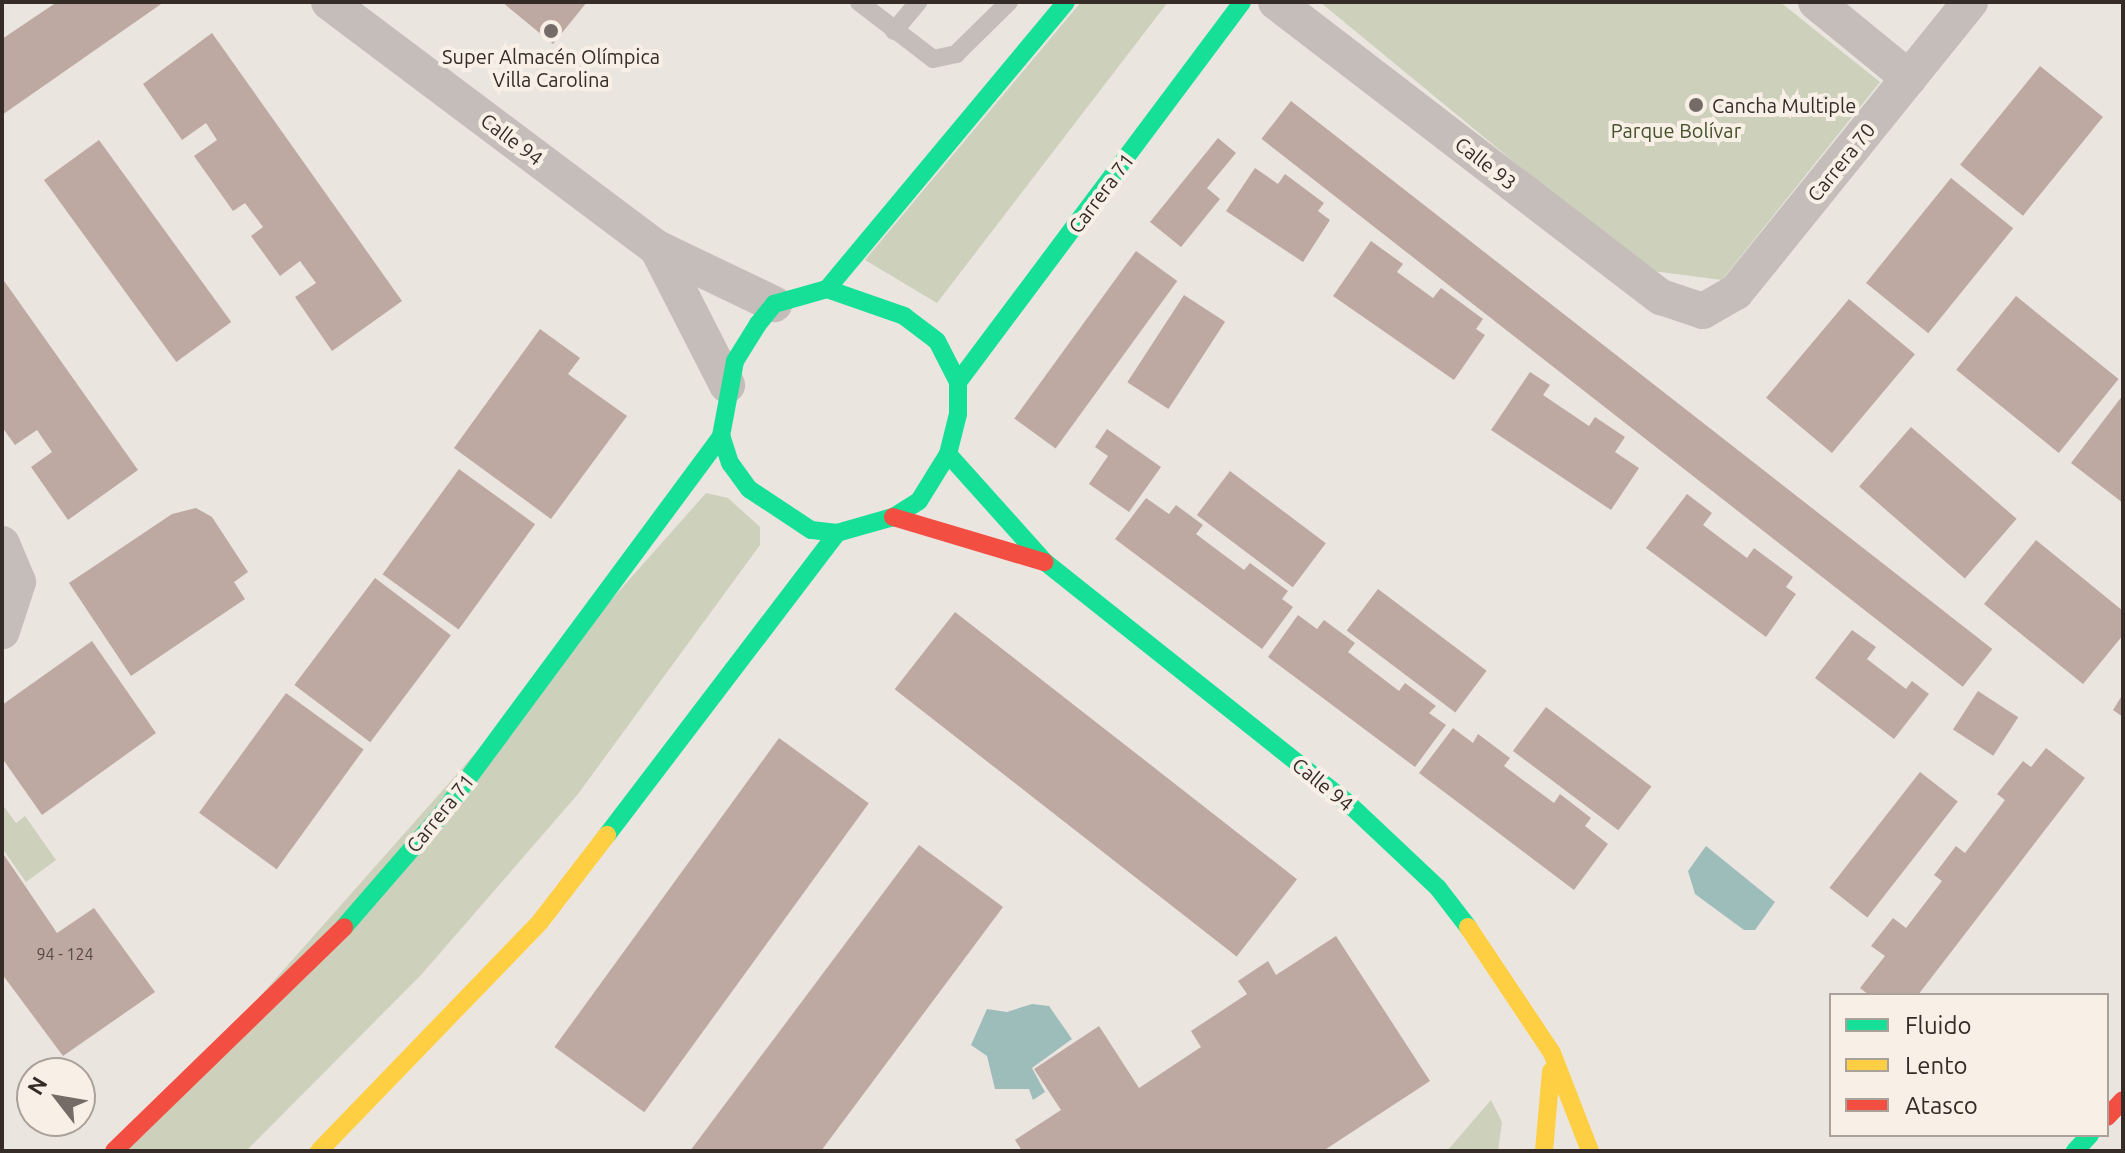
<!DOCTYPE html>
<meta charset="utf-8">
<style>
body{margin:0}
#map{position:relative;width:2125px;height:1153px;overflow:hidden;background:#ebe5e0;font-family:Ubuntu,sans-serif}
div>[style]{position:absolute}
.green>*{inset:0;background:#cdd0ba}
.water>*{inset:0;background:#9dbdbb}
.building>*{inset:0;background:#bea8a2;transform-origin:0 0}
.lane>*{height:18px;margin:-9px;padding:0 9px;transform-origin:9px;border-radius:9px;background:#c4bdb9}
.street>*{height:36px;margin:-18px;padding:0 18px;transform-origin:18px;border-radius:18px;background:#c4bdb9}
.fast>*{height:18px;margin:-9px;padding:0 9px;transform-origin:9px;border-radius:9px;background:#16e098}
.slow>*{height:18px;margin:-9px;padding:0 9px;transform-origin:9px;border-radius:9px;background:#ffcf43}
.jam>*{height:18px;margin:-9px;padding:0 9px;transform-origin:9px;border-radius:9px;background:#f24e42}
.dots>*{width:22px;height:22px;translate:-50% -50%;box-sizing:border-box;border:4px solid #f8efe7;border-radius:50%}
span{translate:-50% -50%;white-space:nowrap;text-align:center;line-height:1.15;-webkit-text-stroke:8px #f8efe7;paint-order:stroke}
.number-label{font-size:16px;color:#574a46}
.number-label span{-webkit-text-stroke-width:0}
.poi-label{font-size:20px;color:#352b27}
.left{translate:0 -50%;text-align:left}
.park-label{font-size:20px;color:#46522c}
.street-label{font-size:20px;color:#352b27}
.frame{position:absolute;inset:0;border:4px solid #352b27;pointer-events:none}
.legend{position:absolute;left:1829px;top:993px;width:280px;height:144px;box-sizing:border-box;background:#f8efe7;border:2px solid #aaa19a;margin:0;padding:10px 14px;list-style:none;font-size:24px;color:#352b27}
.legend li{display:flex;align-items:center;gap:16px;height:40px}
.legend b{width:40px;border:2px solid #aaa19a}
.north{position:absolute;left:16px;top:1057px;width:80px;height:80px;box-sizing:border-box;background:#f8efe7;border:2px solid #aaa19a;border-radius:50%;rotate:301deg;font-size:22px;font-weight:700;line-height:32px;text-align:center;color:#352b27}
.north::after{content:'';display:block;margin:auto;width:28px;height:36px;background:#756c68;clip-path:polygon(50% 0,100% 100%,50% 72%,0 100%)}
</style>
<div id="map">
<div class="green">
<i style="clip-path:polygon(1081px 2px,1168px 2px,937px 303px,865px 260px)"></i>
<i style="clip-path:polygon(1320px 2px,1780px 2px,1880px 82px,1722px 280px,1645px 270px)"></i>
<i style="clip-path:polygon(706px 493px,728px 498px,760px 527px,760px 545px,578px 794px,421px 975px,246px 1151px,123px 1151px)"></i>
<i style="clip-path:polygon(2px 804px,16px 823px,25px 816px,56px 860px,26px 882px,2px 848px)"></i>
<i style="clip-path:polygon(1491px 1100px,1502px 1122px,1498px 1151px,1447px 1151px)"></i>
</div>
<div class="water">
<i style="clip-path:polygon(1706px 846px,1775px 902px,1755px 930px,1744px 930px,1695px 894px,1688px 871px)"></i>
<i style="clip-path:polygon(1032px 1004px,1049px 1006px,1072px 1039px,1032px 1068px,1045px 1092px,1033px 1100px,1029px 1089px,995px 1089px,987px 1056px,971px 1045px,987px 1009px,1007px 1012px)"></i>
</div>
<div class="building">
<i style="clip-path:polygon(57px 2px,164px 2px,2px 115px,2px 39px)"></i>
<i style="clip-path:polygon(502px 2px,587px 2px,553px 44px)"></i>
<i style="clip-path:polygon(212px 33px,402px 301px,332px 351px,295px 297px,316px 283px,300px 261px,280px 276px,251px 236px,263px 227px,245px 203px,233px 211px,194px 156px,217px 140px,206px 123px,182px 140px,143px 84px)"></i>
<i style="left:2040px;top:66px;width:81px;height:127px;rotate:39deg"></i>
<i style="left:1291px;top:101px;width:890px;height:48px;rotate:38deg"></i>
<i style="clip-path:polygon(1218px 138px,1236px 153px,1207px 188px,1220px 199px,1181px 247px,1150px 222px)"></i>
<i style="left:99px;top:140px;width:225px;height:68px;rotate:54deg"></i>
<i style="clip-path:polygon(1255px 168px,1278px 184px,1285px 174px,1324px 203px,1318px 211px,1330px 220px,1303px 262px,1226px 211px)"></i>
<i style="left:1951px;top:178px;width:80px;height:135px;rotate:39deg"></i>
<i style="clip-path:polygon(1371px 241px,1403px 264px,1397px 272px,1433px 298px,1441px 288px,1483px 319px,1476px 329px,1485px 335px,1454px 380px,1333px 296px)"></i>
<i style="left:1136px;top:251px;width:51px;height:207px;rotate:36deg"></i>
<i style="clip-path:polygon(2px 278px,138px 470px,68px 520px,31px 467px,52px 452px,37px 430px,15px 445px,2px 427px)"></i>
<i style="left:1184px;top:295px;width:49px;height:104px;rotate:33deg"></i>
<i style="left:2016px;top:296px;width:132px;height:95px;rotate:39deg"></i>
<i style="left:1849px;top:299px;width:86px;height:129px;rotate:40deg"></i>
<i style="clip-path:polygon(540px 329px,580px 358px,568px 374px,627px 416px,551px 519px,454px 448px)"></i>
<i style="clip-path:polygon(1530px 372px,1550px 385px,1543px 395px,1589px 426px,1595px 417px,1625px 437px,1615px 452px,1639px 468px,1611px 510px,1491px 430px)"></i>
<i style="clip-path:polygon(2123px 395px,2123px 503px,2071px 463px)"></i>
<i style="left:1911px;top:427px;width:140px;height:79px;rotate:41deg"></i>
<i style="clip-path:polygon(1107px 429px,1161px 467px,1129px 512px,1089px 484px,1108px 456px,1095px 447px)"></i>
<i style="left:459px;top:469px;width:94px;height:130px;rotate:36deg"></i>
<i style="left:1230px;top:471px;width:120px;height:55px;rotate:37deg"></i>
<i style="clip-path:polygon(1687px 494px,1712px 513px,1703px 525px,1747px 558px,1754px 548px,1793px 577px,1786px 587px,1796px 594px,1766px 637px,1646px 548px)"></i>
<i style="clip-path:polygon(1146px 498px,1169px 514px,1176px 505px,1203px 525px,1196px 534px,1244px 570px,1250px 563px,1288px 591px,1282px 599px,1293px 607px,1262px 649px,1115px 539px)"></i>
<i style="clip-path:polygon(196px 508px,212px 517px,248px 572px,234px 582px,245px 599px,131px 676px,69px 583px,172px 514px)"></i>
<i style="clip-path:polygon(2036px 540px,2123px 611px,2123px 635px,2083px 684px,1984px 604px)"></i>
<i style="left:375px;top:578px;width:95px;height:134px;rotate:37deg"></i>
<i style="left:1378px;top:589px;width:136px;height:52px;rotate:37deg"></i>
<i style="left:955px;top:612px;width:434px;height:98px;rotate:38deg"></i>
<i style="clip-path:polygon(1298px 615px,1317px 629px,1324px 620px,1355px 643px,1348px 652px,1399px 691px,1405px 683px,1436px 706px,1429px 713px,1446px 725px,1415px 767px,1268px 657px)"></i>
<i style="clip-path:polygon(1852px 630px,1876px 647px,1867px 659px,1906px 689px,1912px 681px,1929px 694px,1894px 739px,1815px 678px)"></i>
<i style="clip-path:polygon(92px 641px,156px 733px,42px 815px,2px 758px,2px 705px)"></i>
<i style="left:1978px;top:691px;width:48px;height:46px;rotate:33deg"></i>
<i style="left:286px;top:693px;width:96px;height:148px;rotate:36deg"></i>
<i style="clip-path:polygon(2123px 694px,2123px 717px,2113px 710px)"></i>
<i style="left:1546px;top:707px;width:132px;height:55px;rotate:37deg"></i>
<i style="clip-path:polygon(1453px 728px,1473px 743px,1478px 734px,1510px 758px,1504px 766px,1554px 803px,1560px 794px,1591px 818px,1585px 826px,1608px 844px,1574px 890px,1419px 773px)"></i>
<i style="left:779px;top:738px;width:111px;height:382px;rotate:36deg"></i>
<i style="clip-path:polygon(2046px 748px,2085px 778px,1918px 995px,1869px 995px,1860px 988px,1885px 956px,1871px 946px,1893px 918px,1906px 928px,1942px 881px,1934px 875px,1956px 846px,1965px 853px,2005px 800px,1997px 794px,2023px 761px,2031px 767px)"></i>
<i style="left:1920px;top:772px;width:48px;height:147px;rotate:38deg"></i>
<i style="clip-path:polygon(919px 845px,1003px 907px,821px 1151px,690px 1151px)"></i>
<i style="clip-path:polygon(2px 852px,57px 933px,94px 908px,155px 992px,63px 1056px,2px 974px)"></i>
<i style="clip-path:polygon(1336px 936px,1430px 1081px,1323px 1151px,1022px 1151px,1015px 1140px,1061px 1110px,1034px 1069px,1099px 1026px,1139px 1088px,1201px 1047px,1191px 1031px,1247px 994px,1238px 981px,1268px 961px,1276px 975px)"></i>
</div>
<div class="lane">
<i style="left:859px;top:2px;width:93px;rotate:37.6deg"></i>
<i style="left:933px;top:59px;width:24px;rotate:-12deg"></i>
<i style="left:956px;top:54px;width:74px;rotate:-44.5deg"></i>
<i style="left:894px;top:31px;width:38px;rotate:-50deg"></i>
</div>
<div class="street">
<i style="left:329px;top:2px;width:410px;rotate:36.9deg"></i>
<i style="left:657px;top:248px;width:130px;rotate:25.6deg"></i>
<i style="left:1276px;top:2px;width:485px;rotate:37.5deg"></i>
<i style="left:1661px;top:297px;width:44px;rotate:18.4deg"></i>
<i style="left:1703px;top:311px;width:38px;rotate:-30deg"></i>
<i style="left:1736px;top:292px;width:373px;rotate:-51.1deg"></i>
<i style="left:1816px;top:2px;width:120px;rotate:39.3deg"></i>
<i style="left:657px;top:248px;width:154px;rotate:62.9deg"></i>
<i style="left:2px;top:544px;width:41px;rotate:67.2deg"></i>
<i style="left:18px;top:582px;width:52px;rotate:108.1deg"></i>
</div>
<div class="fast">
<i style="left:827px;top:289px;width:82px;rotate:19.3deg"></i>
<i style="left:904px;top:316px;width:41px;rotate:37.1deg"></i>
<i style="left:937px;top:341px;width:46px;rotate:62.9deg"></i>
<i style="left:958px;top:382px;width:32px;rotate:90deg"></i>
<i style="left:958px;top:414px;width:41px;rotate:104deg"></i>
<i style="left:948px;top:454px;width:55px;rotate:121.7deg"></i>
<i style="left:919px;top:501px;width:31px;rotate:148deg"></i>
<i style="left:893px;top:517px;width:58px;rotate:164.1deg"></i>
<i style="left:837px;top:533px;width:26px;rotate:-173deg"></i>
<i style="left:811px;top:530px;width:74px;rotate:-146.5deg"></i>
<i style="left:749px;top:489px;width:32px;rotate:-126deg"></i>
<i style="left:730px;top:463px;width:28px;rotate:-108deg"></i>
<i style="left:721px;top:436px;width:76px;rotate:-79.4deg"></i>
<i style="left:735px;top:361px;width:44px;rotate:-58.1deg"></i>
<i style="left:758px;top:324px;width:26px;rotate:-51deg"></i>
<i style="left:774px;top:304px;width:55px;rotate:-15.8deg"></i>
<i style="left:827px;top:289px;width:373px;rotate:-50.2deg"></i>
<i style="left:958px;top:382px;width:474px;rotate:-53.2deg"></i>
<i style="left:948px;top:454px;width:145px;rotate:48.1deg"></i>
<i style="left:1045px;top:562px;width:390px;rotate:38.5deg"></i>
<i style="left:1350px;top:805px;width:121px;rotate:43.3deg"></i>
<i style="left:1438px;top:888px;width:49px;rotate:52.4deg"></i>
<i style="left:607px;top:835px;width:380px;rotate:-52.7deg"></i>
<i style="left:344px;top:927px;width:148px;rotate:-49.1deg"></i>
<i style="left:441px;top:815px;width:471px;rotate:-53.5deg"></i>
<i style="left:2075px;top:1151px;width:22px;rotate:-47deg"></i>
</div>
<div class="slow">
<i style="left:1468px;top:927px;width:151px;rotate:56.3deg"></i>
<i style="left:1552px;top:1053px;width:105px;rotate:68.8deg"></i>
<i style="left:319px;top:1151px;width:318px;rotate:-46deg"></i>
<i style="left:540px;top:922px;width:110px;rotate:-52.4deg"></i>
<i style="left:1544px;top:1151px;width:80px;rotate:-85deg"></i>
</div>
<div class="jam">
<i style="left:893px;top:517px;width:158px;rotate:16.6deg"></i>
<i style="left:2107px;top:1117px;width:23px;rotate:-47deg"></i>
<i style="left:114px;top:1151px;width:321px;rotate:-44.2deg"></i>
</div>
<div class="dots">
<i style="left:551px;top:31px;background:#756c68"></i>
<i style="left:1696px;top:105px;background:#756c68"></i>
</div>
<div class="number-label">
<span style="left:65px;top:954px">94 - 124</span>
</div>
<div class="poi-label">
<span style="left:551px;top:68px">Super Almacén Olímpica<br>Villa Carolina</span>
<span class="left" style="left:1712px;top:105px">Cancha Multiple</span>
</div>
<div class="park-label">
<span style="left:1676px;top:130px">Parque Bolívar</span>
</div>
<div class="street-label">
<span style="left:512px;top:139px;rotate:37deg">Calle 94</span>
<span style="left:1841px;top:162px;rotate:-51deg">Carrera 70</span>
<span style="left:1486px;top:163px;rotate:38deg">Calle 93</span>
<span style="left:1101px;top:193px;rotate:-53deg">Carrera 71</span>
<span style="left:1323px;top:784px;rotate:39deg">Calle 94</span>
<span style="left:440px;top:813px;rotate:-51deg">Carrera 71</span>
</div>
<div class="frame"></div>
<ul class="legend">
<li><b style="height:10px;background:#16e098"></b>Fluido</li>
<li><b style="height:10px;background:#ffcf43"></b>Lento</li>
<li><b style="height:10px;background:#f24e42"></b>Atasco</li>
</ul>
<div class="north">N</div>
</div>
